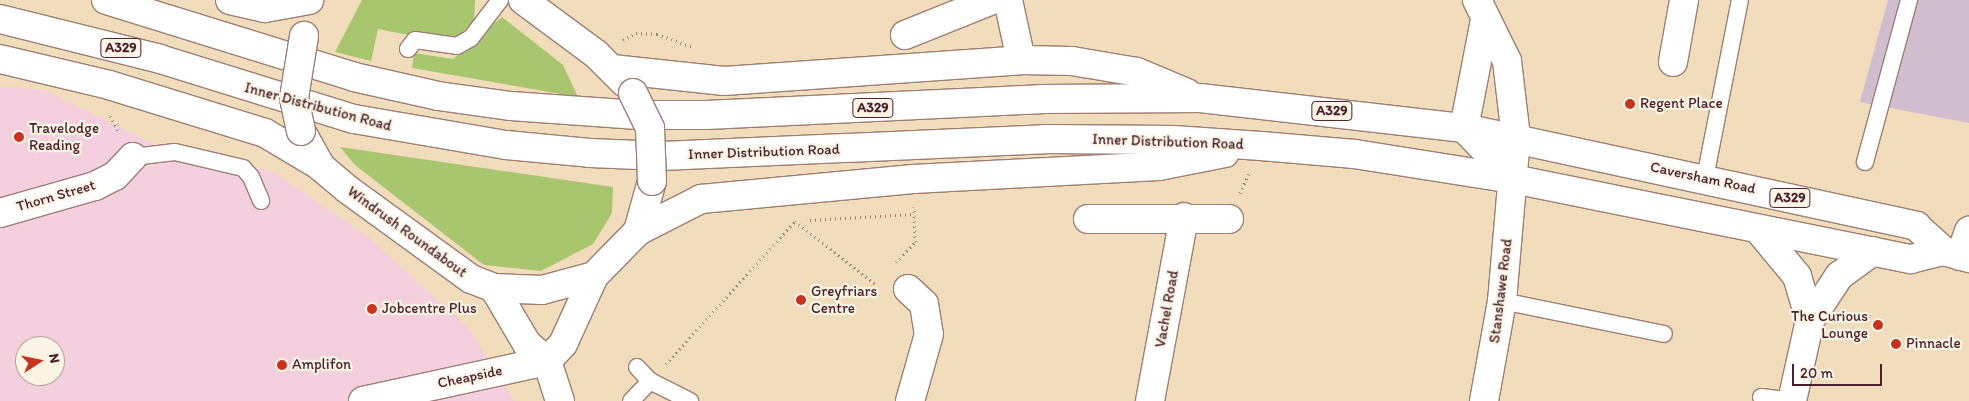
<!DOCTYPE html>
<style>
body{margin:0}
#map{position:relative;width:1969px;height:401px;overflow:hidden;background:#f1dcbb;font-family:Itim,sans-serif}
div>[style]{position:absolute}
.built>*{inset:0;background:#f4cfdd}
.industrial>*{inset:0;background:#d0bdcd}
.green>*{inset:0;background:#a8c66d}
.path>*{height:3px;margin-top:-1.5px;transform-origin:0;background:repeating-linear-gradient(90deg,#9e7e73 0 1px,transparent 0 5px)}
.roads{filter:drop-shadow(1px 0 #9e7e73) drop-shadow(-1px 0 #9e7e73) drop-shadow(0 1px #9e7e73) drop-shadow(0 -1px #9e7e73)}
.lane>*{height:16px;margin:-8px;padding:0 8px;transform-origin:8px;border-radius:8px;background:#fff}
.street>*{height:28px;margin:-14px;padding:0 14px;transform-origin:14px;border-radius:14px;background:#fff}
.secondary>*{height:28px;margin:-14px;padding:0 14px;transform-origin:14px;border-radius:14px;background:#fff}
.primary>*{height:28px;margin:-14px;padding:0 14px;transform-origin:14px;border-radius:14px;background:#fff}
.bridges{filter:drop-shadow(1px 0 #9e7e73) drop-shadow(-1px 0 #9e7e73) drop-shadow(0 1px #9e7e73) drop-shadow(0 -1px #9e7e73)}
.primary-bridge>*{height:28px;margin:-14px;padding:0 14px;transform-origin:14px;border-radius:14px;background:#fff}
.dots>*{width:14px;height:14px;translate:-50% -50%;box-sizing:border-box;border:2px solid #fcf5e5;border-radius:50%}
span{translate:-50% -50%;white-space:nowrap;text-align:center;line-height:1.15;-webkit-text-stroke:4.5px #fcf5e5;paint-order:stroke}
.shield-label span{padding:1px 4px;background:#fcf5e5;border:1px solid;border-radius:4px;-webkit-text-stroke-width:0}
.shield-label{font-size:14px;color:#4a1f2b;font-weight:700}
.poi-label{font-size:15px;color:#4a1f2b}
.left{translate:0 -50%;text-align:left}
.right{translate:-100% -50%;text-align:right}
.street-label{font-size:15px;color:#4a1f2b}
.north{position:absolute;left:15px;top:336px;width:50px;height:50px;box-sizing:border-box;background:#fcf5e5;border:1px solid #b59f9b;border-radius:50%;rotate:79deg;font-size:14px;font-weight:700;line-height:20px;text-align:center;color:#4a1f2b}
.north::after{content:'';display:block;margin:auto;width:18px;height:22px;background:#c8321e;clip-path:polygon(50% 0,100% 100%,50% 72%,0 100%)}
.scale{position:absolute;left:1792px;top:364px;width:90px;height:22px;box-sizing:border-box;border:2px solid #4a1f2b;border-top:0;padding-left:6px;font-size:15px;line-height:18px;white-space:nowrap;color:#4a1f2b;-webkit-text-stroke:4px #fcf5e5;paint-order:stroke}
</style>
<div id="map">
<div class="built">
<i style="clip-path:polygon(evenodd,0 86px,44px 90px,176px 155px,272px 171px,367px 236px,470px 330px,514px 401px,0 401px,0 86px,25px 346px,55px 346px,55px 376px,25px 376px,25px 346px)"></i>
</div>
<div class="industrial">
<i style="clip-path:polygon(1888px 0,1969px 0,1969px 123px,1860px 102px)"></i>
</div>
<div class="green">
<i style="clip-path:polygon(362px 0,475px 0,474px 22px,450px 43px,378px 29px,371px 61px,335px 52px)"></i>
<i style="clip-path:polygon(502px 17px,563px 65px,578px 97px,412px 68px,414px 53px,453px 59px)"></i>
<i style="clip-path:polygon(340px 147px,613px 187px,612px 213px,593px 244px,541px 271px,484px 265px,355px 165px)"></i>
</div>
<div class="path">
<i style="left:623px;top:40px;width:15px;rotate:-28deg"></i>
<i style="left:636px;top:33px;width:21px;rotate:3deg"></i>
<i style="left:657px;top:34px;width:37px;rotate:20deg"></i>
<i style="left:110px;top:116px;width:19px;rotate:62deg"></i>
<i style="left:1240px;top:193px;width:21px;rotate:-65deg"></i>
<i style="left:810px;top:220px;width:104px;rotate:-3.3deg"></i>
<i style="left:896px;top:262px;width:28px;rotate:-46deg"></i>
<i style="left:915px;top:242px;width:35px;rotate:-92deg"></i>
<i style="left:666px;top:364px;width:193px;rotate:-47.9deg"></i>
<i style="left:795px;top:221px;width:102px;rotate:38.2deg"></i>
</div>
<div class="roads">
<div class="lane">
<i style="left:408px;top:49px;width:11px;rotate:-52deg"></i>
<i style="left:415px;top:40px;width:42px;rotate:8.1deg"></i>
<i style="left:457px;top:46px;width:16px;rotate:-30deg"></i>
<i style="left:471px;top:38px;width:48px;rotate:-52.7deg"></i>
<i style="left:133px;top:157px;width:42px;rotate:-6.8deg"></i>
<i style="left:175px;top:152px;width:70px;rotate:13.2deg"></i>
<i style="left:243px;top:168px;width:12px;rotate:48deg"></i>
<i style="left:251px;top:177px;width:26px;rotate:67deg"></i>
<i style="left:1865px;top:162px;width:168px;rotate:-74.8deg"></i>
<i style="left:1705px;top:178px;width:181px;rotate:-78.9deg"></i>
<i style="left:1502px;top:301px;width:165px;rotate:11.5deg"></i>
<i style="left:650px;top:381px;width:45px;rotate:26.6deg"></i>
<i style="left:1761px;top:397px;width:31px;rotate:7deg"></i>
<i style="left:631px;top:401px;width:28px;rotate:-46deg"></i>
<i style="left:650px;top:381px;width:19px;rotate:-133deg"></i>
</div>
<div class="street">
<i style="left:1008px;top:0;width:61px;rotate:77.8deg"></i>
<i style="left:1477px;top:0;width:68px;rotate:63.8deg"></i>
<i style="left:1507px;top:61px;width:78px;rotate:83.3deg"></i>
<i style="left:1516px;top:138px;width:164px;rotate:94.9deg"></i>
<i style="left:1502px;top:301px;width:102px;rotate:100.2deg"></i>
<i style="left:1485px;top:20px;width:110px;rotate:101deg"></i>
<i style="left:1464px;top:128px;width:71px;rotate:46.1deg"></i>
<i style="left:905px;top:35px;width:94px;rotate:-21.9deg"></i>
<i style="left:1673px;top:62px;width:63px;rotate:-79.9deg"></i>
<i style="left:0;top:213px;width:99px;rotate:-15.9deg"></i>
<i style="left:95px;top:186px;width:22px;rotate:-27deg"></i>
<i style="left:115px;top:176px;width:26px;rotate:-47deg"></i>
<i style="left:1088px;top:219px;width:141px"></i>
<i style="left:1758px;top:229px;width:61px;rotate:50.3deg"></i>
<i style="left:1797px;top:276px;width:46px;rotate:73.5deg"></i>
<i style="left:1960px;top:256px;width:27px;rotate:-70deg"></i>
<i style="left:908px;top:289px;width:22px;rotate:43deg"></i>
<i style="left:924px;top:304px;width:30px;rotate:81deg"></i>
<i style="left:929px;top:334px;width:70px;rotate:105.8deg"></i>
<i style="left:547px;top:361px;width:42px;rotate:72deg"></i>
<i style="left:1150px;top:401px;width:187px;rotate:-79.5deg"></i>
<i style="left:1792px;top:401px;width:83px;rotate:-77.5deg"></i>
<i style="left:1810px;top:320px;width:53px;rotate:-56.6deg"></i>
<i style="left:1839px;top:276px;width:42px;rotate:-36.3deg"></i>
</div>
<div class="secondary">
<i style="left:494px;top:288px;width:65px;rotate:59.5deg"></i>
<i style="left:527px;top:344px;width:26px;rotate:40deg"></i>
<i style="left:547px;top:361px;width:23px;rotate:-47deg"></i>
<i style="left:563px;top:344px;width:75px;rotate:-65.5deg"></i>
<i style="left:363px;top:401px;width:188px;rotate:-12.3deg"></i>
</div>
<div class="primary">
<i style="left:106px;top:0;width:260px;rotate:17.2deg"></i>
<i style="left:354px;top:77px;width:86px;rotate:12.7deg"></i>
<i style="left:438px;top:96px;width:74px;rotate:7.8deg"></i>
<i style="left:511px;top:106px;width:127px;rotate:4.1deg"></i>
<i style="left:638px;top:115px;width:68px"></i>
<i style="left:706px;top:115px;width:335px;rotate:-2.7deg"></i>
<i style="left:1041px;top:99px;width:159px;rotate:-0.4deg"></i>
<i style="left:1200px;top:98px;width:266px;rotate:6.5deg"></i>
<i style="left:1464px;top:128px;width:463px;rotate:12.2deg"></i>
<i style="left:1916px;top:226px;width:38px;rotate:42deg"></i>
<i style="left:1944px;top:251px;width:26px;rotate:16deg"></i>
<i style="left:230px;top:0;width:36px;rotate:13deg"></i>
<i style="left:265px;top:8px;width:45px;rotate:-10.3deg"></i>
<i style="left:523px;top:0;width:91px;rotate:36.5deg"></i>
<i style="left:596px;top:54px;width:40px;rotate:45deg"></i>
<i style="left:0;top:19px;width:165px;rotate:14deg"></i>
<i style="left:160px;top:59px;width:203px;rotate:17.2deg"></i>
<i style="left:354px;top:119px;width:154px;rotate:9.7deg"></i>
<i style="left:506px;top:145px;width:84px;rotate:5.4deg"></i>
<i style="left:590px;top:153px;width:72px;rotate:2.4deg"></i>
<i style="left:662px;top:156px;width:383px;rotate:-2.5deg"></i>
<i style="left:1045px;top:139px;width:129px;rotate:0.4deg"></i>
<i style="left:1174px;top:140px;width:87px;rotate:3.9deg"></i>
<i style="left:1261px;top:146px;width:94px;rotate:4.9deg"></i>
<i style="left:1355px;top:154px;width:160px;rotate:9deg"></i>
<i style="left:1513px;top:179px;width:406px;rotate:11.4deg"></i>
<i style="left:1911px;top:259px;width:34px;rotate:-14deg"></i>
<i style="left:0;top:59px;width:112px;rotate:13.4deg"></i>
<i style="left:109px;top:85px;width:163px;rotate:17.1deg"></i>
<i style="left:265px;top:133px;width:61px;rotate:30.8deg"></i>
<i style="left:612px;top:69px;width:113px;rotate:6.1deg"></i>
<i style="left:724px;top:81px;width:298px;rotate:-4deg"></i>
<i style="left:1021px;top:60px;width:51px;rotate:1.1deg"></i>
<i style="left:1072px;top:61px;width:66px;rotate:9.6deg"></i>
<i style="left:1137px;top:72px;width:54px;rotate:22.8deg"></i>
<i style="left:301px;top:131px;width:41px;rotate:60.9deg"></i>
<i style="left:321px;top:167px;width:34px;rotate:40deg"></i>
<i style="left:347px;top:189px;width:153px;rotate:36deg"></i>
<i style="left:471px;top:279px;width:25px;rotate:21deg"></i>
<i style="left:494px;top:288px;width:48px;rotate:2.4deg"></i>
<i style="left:542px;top:290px;width:54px;rotate:-15.1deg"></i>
<i style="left:594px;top:276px;width:63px;rotate:-45.6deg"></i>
<i style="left:638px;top:231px;width:52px;rotate:-74.4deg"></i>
<i style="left:638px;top:231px;width:71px;rotate:-26.9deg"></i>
<i style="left:701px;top:199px;width:213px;rotate:-5.4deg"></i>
<i style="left:913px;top:179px;width:246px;rotate:-3deg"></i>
<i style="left:1159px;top:166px;width:67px;rotate:-11.1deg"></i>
</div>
</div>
<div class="bridges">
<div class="primary-bridge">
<i style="left:633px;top:93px;width:39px;rotate:64deg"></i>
<i style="left:650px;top:128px;width:53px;rotate:87.8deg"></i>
<i style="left:301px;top:131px;width:34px;rotate:-102deg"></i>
<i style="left:294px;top:98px;width:63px;rotate:-80.8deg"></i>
</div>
</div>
<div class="dots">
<i style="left:1630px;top:104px;background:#c8321e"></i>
<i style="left:19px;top:137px;background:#c8321e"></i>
<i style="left:801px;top:300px;background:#c8321e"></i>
<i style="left:372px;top:309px;background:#c8321e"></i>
<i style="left:1878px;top:325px;background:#c8321e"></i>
<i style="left:1896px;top:344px;background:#c8321e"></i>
<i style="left:282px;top:365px;background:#c8321e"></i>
</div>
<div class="shield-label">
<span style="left:121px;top:48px">A329</span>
<span style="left:873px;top:108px">A329</span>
<span style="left:1332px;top:111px">A329</span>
<span style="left:1790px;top:198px">A329</span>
</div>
<div class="poi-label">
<span class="left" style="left:1640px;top:104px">Regent Place</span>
<span class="left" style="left:29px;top:137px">Travelodge<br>Reading</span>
<span class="left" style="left:811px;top:300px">Greyfriars<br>Centre</span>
<span class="left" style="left:382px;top:309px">Jobcentre Plus</span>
<span class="right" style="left:1868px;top:325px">The Curious<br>Lounge</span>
<span class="left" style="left:1906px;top:344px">Pinnacle</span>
<span class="left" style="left:292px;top:365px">Amplifon</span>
</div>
<div class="street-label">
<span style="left:318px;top:107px;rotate:15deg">Inner Distribution Road</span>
<span style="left:1168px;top:142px;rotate:2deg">Inner Distribution Road</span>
<span style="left:764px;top:152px;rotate:-2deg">Inner Distribution Road</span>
<span style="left:1703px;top:178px;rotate:12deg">Caversham Road</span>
<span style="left:56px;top:196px;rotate:-16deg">Thorn Street</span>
<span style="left:407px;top:232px;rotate:36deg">Windrush Roundabout</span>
<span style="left:1501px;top:291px;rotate:-83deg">Stanshawe Road</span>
<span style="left:1167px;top:309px;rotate:-80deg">Vachel Road</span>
<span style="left:470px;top:377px;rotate:-12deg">Cheapside</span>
</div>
<div class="north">N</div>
<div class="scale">20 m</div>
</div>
